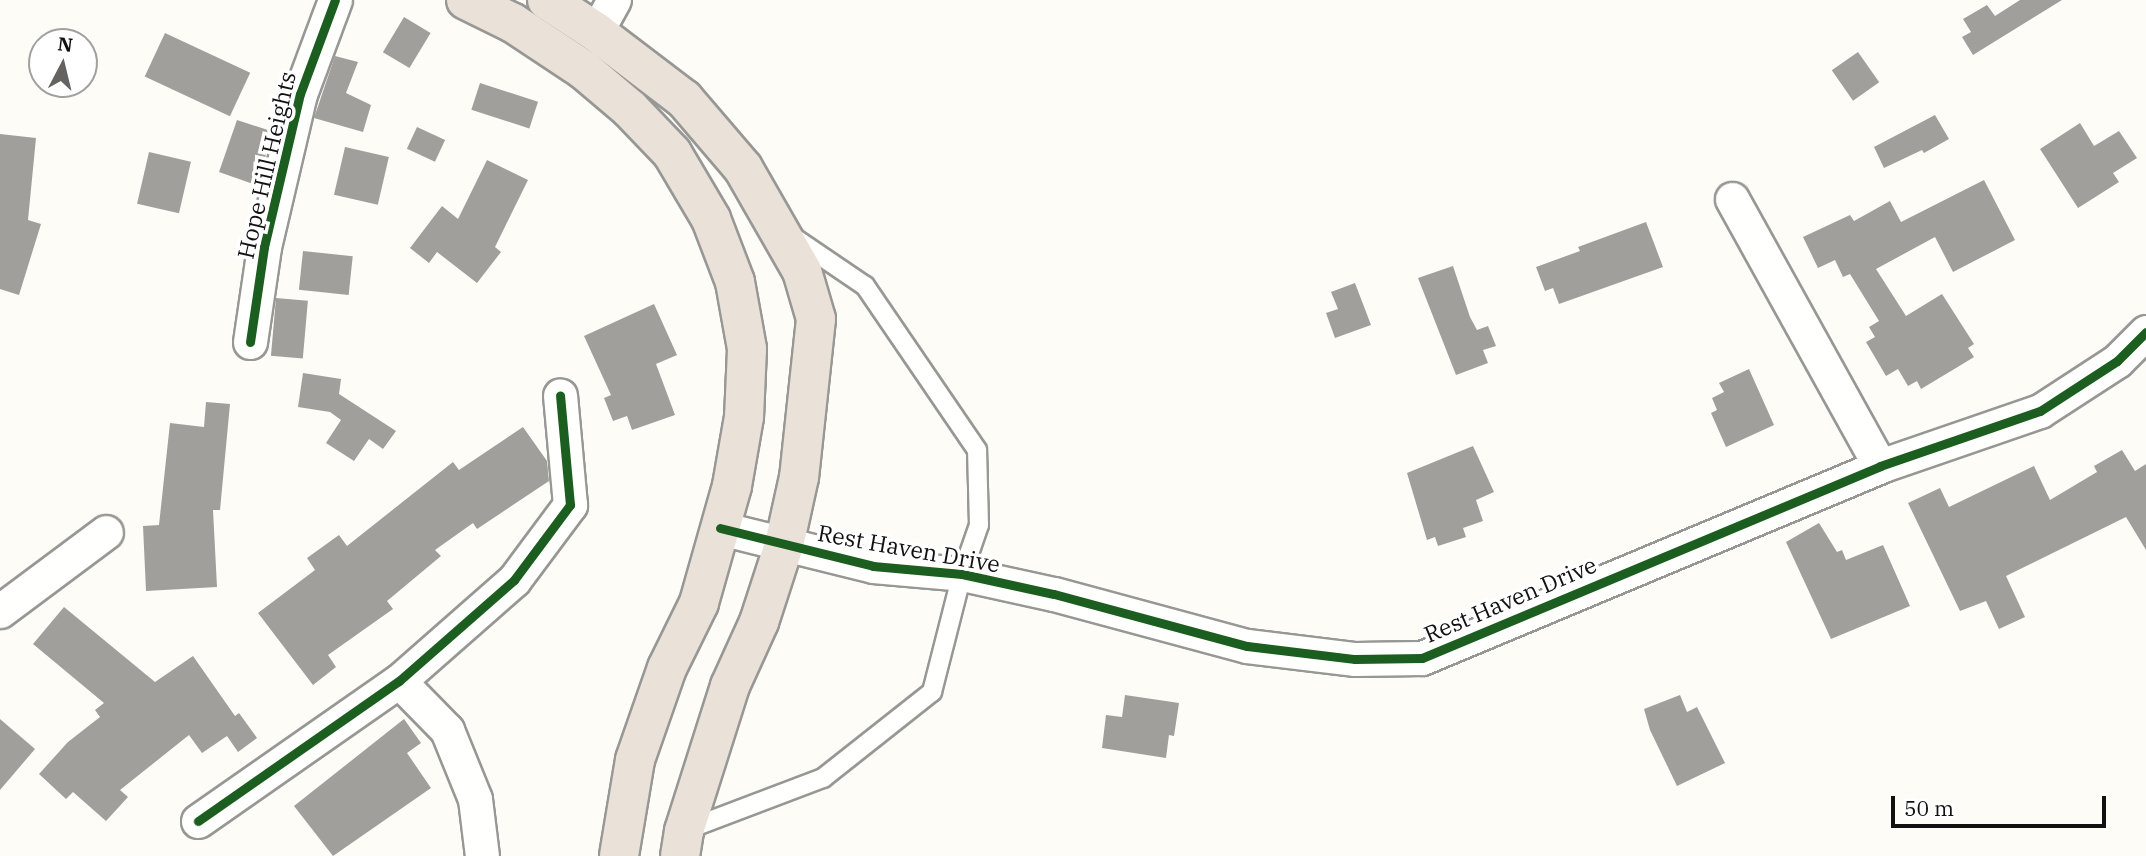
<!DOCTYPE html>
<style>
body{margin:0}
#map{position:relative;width:2146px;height:856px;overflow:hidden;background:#fdfcf7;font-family:"IBM Plex Serif",serif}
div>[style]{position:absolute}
.building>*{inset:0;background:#a19f9c;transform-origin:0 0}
.roads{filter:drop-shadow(2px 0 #979795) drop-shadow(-2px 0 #979795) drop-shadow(0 2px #979795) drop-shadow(0 -2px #979795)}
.lane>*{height:18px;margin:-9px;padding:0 9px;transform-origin:9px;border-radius:9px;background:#fffffe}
.street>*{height:33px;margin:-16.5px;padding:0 16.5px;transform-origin:16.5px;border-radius:16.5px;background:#fffffe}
.highway>*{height:38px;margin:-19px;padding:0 19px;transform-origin:19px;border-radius:19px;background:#eae1d8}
.cycleway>*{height:9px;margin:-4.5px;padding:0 4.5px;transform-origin:4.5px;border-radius:4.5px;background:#1b5e20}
span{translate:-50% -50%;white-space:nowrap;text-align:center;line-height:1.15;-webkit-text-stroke:7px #fff;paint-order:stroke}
.street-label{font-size:23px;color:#111}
.north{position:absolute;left:28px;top:28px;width:70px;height:70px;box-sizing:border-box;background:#fff;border:2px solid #a0a0a0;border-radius:50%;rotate:7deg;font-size:19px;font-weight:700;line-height:28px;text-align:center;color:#111}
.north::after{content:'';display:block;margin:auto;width:24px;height:32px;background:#646362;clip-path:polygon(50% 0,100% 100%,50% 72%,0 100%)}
.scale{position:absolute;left:1891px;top:796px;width:215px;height:32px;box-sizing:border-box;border:4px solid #111;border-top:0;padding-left:9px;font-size:21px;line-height:24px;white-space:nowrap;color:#111;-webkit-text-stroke:5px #fff;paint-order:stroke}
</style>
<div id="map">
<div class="building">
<i style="clip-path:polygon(2020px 0,2062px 0,1973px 55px,1962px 37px,1971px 32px,1963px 19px,1987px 5px,1995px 16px)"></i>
<i style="left:404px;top:17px;width:31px;height:41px;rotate:31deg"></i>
<i style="left:165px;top:33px;width:94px;height:48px;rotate:25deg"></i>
<i style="left:1858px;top:52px;width:37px;height:32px;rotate:55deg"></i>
<i style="clip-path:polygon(335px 56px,358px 62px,346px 93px,371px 105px,363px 132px,314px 118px)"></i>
<i style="left:480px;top:83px;width:61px;height:28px;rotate:18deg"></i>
<i style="clip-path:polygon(1935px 115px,1949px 139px,1924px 153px,1922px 150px,1884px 168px,1874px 147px)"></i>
<i style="clip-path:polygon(237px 120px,271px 131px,259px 186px,219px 172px)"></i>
<i style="clip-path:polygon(2080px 123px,2094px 146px,2119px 131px,2137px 158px,2113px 173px,2119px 182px,2078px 208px,2040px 149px)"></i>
<i style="left:417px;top:127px;width:31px;height:24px;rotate:25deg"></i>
<i style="clip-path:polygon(0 134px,36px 138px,28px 220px,41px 224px,19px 295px,0 289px)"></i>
<i style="left:345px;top:147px;width:45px;height:49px;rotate:13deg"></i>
<i style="left:149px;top:152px;width:43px;height:53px;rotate:13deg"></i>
<i style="clip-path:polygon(487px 160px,528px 180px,495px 247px,501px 252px,477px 283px,437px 252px,429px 263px,410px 248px,442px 206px,458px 219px)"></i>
<i style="clip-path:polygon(1984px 180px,2015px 240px,1953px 272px,1935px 237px,1876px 269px,1906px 316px,1942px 294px,1974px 344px,1968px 348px,1974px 357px,1961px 365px,1921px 389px,1917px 381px,1908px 386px,1898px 369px,1886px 376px,1866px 342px,1875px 337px,1869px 327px,1879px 321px,1850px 274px,1843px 277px,1835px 260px,1818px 268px,1803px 237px,1850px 215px,1854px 221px,1890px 201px,1901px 222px)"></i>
<i style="clip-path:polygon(1646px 222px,1663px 267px,1559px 304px,1553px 288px,1545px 291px,1536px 267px,1580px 251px,1578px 247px)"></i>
<i style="left:303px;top:251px;width:50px;height:39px;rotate:6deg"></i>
<i style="clip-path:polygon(1453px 266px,1470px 317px,1477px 330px,1488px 326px,1496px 346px,1483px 350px,1488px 363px,1456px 375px,1418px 278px)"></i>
<i style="clip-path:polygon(1355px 283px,1371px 325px,1335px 338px,1326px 313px,1338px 309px,1331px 292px)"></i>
<i style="left:276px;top:298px;width:32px;height:58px;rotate:5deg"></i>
<i style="clip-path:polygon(654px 304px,677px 355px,656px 364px,675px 415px,632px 430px,627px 416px,613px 421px,604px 398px,611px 395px,584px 336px)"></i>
<i style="clip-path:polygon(1749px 369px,1774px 425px,1726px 447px,1711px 413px,1717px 410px,1712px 398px,1724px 392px,1719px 383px)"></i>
<i style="clip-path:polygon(303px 373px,341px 379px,339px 394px,396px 431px,383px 449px,369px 439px,354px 461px,326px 443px,341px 420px,330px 412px,298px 407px)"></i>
<i style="clip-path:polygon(206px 402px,230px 404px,220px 510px,213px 510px,217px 587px,146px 591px,143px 526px,159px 525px,170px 423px,204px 427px)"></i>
<i style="clip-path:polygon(523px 427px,547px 461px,549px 481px,477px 529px,473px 523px,435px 550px,441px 556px,387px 601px,393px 609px,328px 655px,336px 667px,313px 685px,258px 613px,315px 570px,307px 558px,339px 535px,347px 546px,453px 462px,459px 470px)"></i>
<i style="clip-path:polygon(1473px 446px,1494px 492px,1476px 500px,1483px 521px,1463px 528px,1466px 537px,1438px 546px,1435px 537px,1427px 540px,1407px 473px)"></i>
<i style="clip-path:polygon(2122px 450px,2135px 471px,2146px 464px,2146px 550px,2126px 517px,2006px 576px,2025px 617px,1999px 629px,1986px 601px,1960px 611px,1908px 503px,1940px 488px,1949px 507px,2034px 466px,2050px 500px,2097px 472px,2094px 466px)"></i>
<i style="clip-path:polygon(1819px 523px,1837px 552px,1842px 550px,1846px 560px,1883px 545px,1910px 606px,1831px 639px,1786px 542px)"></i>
<i style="clip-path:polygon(64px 607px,155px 682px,193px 656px,235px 716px,239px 713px,257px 738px,238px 752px,227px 736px,202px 753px,189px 735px,120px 790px,128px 797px,106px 821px,73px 792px,66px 799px,39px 774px,68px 742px,100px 717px,95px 710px,104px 703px,33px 644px)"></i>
<i style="clip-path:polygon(1125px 695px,1179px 703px,1174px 736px,1169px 735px,1166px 758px,1102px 748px,1106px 715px,1122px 717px)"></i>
<i style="clip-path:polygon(1680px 695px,1687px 712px,1697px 707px,1725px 763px,1677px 786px,1650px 730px,1644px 709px)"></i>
<i style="clip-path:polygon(0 719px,35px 749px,0 790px)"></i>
<i style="clip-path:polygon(404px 719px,421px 743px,407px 753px,431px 788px,333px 856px,294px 806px)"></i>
</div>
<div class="roads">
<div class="lane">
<i style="left:686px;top:830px;width:147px;rotate:-20.8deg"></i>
<i style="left:823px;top:778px;width:139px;rotate:-38.3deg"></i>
<i style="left:932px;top:692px;width:122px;rotate:-75.7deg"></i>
<i style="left:962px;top:574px;width:52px;rotate:-70.9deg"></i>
<i style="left:979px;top:525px;width:75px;rotate:-91.5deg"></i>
<i style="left:977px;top:450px;width:199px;rotate:-124.3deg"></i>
<i style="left:865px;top:286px;width:87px;rotate:-145.8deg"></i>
</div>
<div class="street">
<i style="left:596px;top:32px;width:37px;rotate:-61deg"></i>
<i style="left:1732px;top:199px;width:305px;rotate:61deg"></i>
<i style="left:250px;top:342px;width:96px;rotate:-81.6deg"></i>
<i style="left:264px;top:247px;width:157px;rotate:-76.8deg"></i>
<i style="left:300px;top:94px;width:100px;rotate:-69.6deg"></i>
<i style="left:720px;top:528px;width:158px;rotate:13.9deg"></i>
<i style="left:873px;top:566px;width:89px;rotate:5.1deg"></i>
<i style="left:962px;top:574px;width:94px;rotate:12.3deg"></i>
<i style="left:1054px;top:594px;width:200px;rotate:15.1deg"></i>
<i style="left:1247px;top:646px;width:109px;rotate:6.9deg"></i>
<i style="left:1355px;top:659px;width:67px;rotate:-0.9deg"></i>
<i style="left:1422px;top:658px;width:497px;rotate:-22.7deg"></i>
<i style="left:1880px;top:466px;width:169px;rotate:-19deg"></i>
<i style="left:2040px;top:411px;width:92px;rotate:-33deg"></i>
<i style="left:2117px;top:361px;width:41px;rotate:-45deg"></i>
<i style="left:0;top:611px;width:132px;rotate:-36.7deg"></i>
<i style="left:399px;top:681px;width:69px;rotate:45.6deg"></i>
<i style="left:447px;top:730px;width:74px;rotate:67.9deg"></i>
<i style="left:475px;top:799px;width:57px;rotate:83deg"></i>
<i style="left:198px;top:821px;width:245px;rotate:-34.9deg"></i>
<i style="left:399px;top:681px;width:153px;rotate:-41.3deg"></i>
<i style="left:514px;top:580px;width:94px;rotate:-53.3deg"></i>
<i style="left:570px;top:505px;width:110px;rotate:-95.2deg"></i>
</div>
<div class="highway">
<i style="left:466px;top:0;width:52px;rotate:26.1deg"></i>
<i style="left:513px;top:23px;width:85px;rotate:33.5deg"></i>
<i style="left:584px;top:70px;width:60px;rotate:40.3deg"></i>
<i style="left:630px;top:109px;width:61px;rotate:46.3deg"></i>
<i style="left:672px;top:153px;width:77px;rotate:59.4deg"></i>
<i style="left:711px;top:219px;width:67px;rotate:69.1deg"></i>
<i style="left:735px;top:282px;width:68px;rotate:79.8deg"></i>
<i style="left:747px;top:349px;width:68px;rotate:92.5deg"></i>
<i style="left:744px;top:417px;width:70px;rotate:99.9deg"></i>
<i style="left:732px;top:486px;width:122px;rotate:105.8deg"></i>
<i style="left:699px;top:603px;width:72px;rotate:116.2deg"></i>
<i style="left:667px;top:668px;width:97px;rotate:109.2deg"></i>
<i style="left:635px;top:760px;width:97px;rotate:99.5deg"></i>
<i style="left:547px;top:0;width:59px;rotate:33.1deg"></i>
<i style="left:596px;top:32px;width:111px;rotate:37.3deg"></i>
<i style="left:684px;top:99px;width:91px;rotate:49.5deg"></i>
<i style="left:743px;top:168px;width:119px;rotate:60.2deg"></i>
<i style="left:802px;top:271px;width:50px;rotate:73.7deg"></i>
<i style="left:816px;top:319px;width:159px;rotate:96.1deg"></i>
<i style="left:799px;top:477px;width:70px;rotate:102.4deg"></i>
<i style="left:784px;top:545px;width:81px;rotate:108deg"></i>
<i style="left:759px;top:622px;width:70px;rotate:114.4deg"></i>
<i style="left:730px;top:686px;width:152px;rotate:107.6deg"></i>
<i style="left:684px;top:831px;width:25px;rotate:99deg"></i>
</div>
</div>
<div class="cycleway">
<i style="left:250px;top:342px;width:96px;rotate:-81.6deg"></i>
<i style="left:264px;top:247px;width:157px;rotate:-76.8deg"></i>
<i style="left:300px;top:94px;width:100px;rotate:-69.6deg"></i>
<i style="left:720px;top:528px;width:158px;rotate:13.9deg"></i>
<i style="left:873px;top:566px;width:89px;rotate:5.1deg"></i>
<i style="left:962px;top:574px;width:94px;rotate:12.3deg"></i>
<i style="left:1054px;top:594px;width:200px;rotate:15.1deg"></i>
<i style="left:1247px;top:646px;width:109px;rotate:6.9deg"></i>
<i style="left:1355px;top:659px;width:67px;rotate:-0.9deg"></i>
<i style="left:1422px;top:658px;width:497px;rotate:-22.7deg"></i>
<i style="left:1880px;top:466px;width:169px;rotate:-19deg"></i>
<i style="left:2040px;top:411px;width:92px;rotate:-33deg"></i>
<i style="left:2117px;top:361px;width:41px;rotate:-45deg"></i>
<i style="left:198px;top:821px;width:245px;rotate:-34.9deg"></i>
<i style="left:399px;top:681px;width:153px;rotate:-41.3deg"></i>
<i style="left:514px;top:580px;width:94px;rotate:-53.3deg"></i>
<i style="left:570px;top:505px;width:110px;rotate:-95.2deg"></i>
</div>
<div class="street-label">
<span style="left:266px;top:165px;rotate:-77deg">Hope Hill Heights</span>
<span style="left:909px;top:548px;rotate:10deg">Rest Haven Drive</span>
<span style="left:1510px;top:599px;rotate:-23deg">Rest Haven Drive</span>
</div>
<div class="north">N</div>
<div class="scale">50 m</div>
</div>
